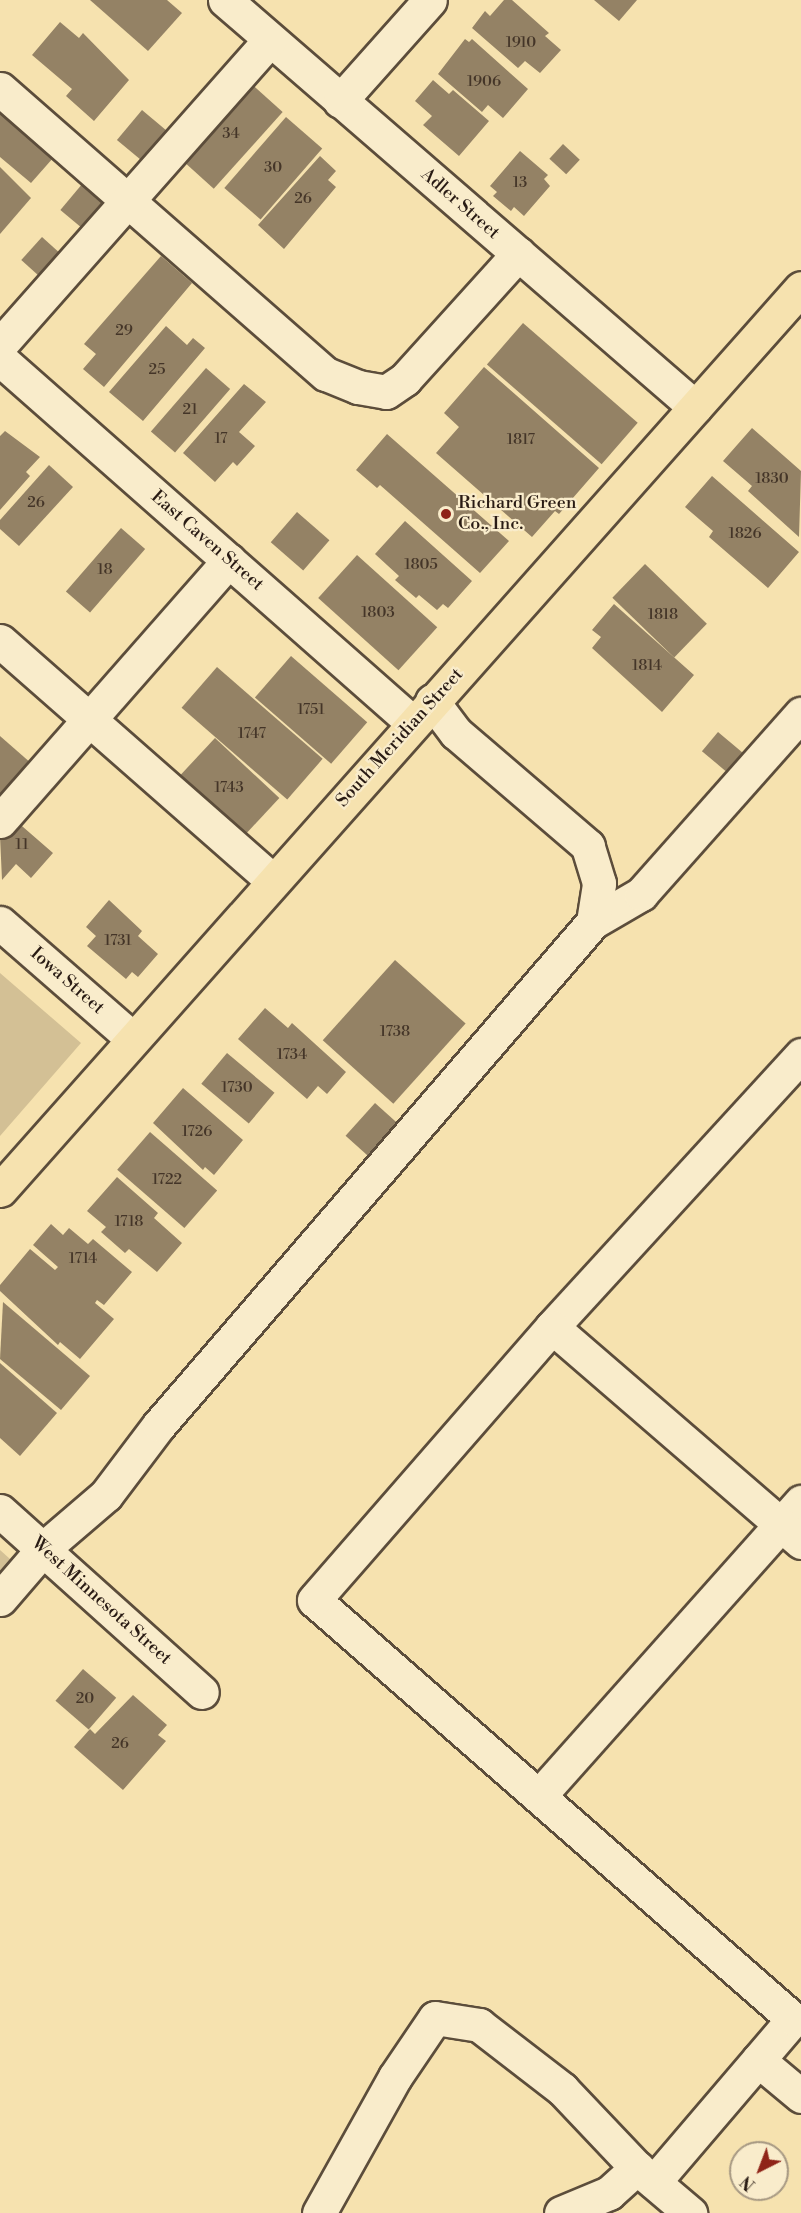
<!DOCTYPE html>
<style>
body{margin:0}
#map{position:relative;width:801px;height:2213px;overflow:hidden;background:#f6e2af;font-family:"Libre Bodoni",serif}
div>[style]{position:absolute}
.green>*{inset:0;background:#d3c095}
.building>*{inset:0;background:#948265;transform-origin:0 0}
.roads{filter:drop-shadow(2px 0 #5c4d3b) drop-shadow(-2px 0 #5c4d3b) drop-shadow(0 2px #5c4d3b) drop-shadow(0 -2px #5c4d3b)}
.minor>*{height:33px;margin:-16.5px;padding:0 16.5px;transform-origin:16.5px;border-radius:16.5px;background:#f9eccb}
.major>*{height:33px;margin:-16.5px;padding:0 16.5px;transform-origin:16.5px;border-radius:16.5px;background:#f6e2af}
.dots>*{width:16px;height:16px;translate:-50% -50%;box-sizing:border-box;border:3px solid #f9eccb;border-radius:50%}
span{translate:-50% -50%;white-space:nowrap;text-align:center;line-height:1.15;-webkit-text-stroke:4.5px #f9eccb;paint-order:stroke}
.number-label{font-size:15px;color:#443528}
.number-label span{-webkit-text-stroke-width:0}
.street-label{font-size:18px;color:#291b14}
.poi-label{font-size:18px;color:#291b14}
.left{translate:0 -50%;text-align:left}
.north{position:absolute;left:729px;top:2141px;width:60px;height:60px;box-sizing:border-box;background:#f9eccb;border:2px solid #a69882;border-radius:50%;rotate:222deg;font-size:16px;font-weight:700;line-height:24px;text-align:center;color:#291b14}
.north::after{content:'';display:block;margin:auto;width:21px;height:27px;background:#8f2418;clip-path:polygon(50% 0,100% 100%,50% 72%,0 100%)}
</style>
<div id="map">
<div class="green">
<i style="clip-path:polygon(0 973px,81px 1043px,0 1136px)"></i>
<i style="clip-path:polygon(0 1550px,19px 1567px,0 1585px)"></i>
</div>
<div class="building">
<i style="clip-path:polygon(90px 0,167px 0,182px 13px,148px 51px)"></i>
<i style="clip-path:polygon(504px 0,512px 0,549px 33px,545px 36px,561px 50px,540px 73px,525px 61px,518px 68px,472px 28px,485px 11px,490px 16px)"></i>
<i style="clip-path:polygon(594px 0,637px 0,619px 21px)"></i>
<i style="clip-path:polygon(60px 22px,79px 38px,83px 33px,129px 80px,94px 121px,66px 96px,72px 89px,32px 55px)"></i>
<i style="clip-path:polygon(465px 39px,469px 42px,472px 39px,528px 89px,503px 118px,488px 105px,482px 112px,438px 74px)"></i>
<i style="left:247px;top:80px;width:48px;height:103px;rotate:42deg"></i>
<i style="clip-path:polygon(433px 80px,449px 94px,453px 90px,489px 121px,459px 156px,423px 125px,432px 116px,415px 101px)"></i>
<i style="clip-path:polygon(0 95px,61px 149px,31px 183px,0 157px)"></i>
<i style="left:142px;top:110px;width:35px;height:39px;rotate:40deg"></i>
<i style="left:286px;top:117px;width:48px;height:94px;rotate:41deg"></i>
<i style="left:563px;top:144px;width:23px;height:20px;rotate:43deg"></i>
<i style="clip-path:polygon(520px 151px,548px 175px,544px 179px,550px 186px,524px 216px,514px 207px,511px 211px,493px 196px,497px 192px,490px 186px)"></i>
<i style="clip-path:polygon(320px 156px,336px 171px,328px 180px,336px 187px,284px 249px,258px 225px)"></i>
<i style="clip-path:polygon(0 167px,31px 198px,0 234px)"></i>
<i style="left:88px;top:177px;width:34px;height:43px;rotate:40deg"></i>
<i style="left:42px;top:237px;width:28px;height:31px;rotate:42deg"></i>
<i style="clip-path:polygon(161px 256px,192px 283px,104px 387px,83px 369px,96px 354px,84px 344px)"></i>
<i style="left:523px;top:323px;width:152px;height:55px;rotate:41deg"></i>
<i style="clip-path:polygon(166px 326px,187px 345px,193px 338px,205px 348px,143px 421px,109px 392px)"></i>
<i style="clip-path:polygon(484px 367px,599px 468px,559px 514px,555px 511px,532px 537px,436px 453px,459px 427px,444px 413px)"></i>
<i style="left:206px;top:368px;width:32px;height:84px;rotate:41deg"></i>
<i style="clip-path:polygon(244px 384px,266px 402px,239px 432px,255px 446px,237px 466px,233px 462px,215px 482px,183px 453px)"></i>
<i style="clip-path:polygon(752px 428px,801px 471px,799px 537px,748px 491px,752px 486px,723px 461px)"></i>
<i style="clip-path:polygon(5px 431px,40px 457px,26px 472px,30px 476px,0 510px,0 436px)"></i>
<i style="clip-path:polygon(387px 434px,509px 541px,480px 573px,380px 485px,377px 488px,356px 470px)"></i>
<i style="clip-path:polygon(49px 465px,73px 487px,19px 546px,0 529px,0 520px)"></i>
<i style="clip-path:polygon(712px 476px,799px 552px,768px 588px,709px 537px,713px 531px,685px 507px)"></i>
<i style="left:297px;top:512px;width:43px;height:40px;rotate:41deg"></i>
<i style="clip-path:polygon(405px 521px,472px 581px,448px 608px,443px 604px,437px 610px,419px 595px,416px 598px,395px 580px,399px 576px,375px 554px)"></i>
<i style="left:121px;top:528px;width:32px;height:84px;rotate:41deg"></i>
<i style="left:357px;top:555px;width:108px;height:58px;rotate:42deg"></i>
<i style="left:645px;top:564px;width:86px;height:47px;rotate:44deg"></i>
<i style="clip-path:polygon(614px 604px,694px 675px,662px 712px,592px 648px,601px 637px,592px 630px)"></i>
<i style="left:291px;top:656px;width:101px;height:55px;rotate:41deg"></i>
<i style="left:217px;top:667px;width:140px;height:54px;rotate:41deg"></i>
<i style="left:718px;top:732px;width:35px;height:25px;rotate:40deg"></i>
<i style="clip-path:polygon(0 736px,32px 764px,0 802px)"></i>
<i style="left:215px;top:738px;width:88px;height:55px;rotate:43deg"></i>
<i style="clip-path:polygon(15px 820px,53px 853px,31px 878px,16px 864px,2px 880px,0 836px)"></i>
<i style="clip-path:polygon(109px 900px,142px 931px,138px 936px,158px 954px,138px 977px,132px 972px,126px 979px,87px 946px,96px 936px,86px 927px)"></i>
<i style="left:395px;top:960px;width:95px;height:108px;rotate:42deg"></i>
<i style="clip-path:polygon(265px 1008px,288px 1028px,292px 1023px,346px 1072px,327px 1094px,318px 1086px,307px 1099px,238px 1039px)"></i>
<i style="left:227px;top:1053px;width:62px;height:40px;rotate:40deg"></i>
<i style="clip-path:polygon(183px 1088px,243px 1140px,214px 1175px,205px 1167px,203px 1170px,153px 1123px)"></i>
<i style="left:375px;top:1103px;width:39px;height:44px;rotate:42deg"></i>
<i style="left:150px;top:1132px;width:89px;height:50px;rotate:41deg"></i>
<i style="clip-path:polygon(117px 1177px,158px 1213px,154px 1218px,182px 1243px,157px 1272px,129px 1249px,125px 1253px,101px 1232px,106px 1227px,87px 1211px)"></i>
<i style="clip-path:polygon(51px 1224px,63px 1235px,69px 1228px,88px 1244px,93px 1239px,132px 1272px,104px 1305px,97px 1300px,95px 1303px,114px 1319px,80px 1359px,60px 1342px,58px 1345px,0 1291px,0 1285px,30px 1249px,55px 1270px,58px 1267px,33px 1245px)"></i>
<i style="clip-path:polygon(3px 1302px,90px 1376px,61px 1410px,0 1359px)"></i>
<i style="clip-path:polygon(0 1363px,57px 1413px,20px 1456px,0 1438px)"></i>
<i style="left:83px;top:1669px;width:44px;height:42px;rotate:41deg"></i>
<i style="clip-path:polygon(133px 1695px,167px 1725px,158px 1735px,166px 1741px,123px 1790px,74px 1747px,90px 1729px,95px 1734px)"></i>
</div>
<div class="roads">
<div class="minor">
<i style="left:225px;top:0;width:622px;rotate:40.89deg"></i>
<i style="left:0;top:89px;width:433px;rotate:41.2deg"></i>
<i style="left:326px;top:374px;width:35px;rotate:22deg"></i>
<i style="left:358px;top:387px;width:28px;rotate:10deg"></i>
<i style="left:386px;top:392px;width:23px;rotate:-34deg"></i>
<i style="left:405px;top:379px;width:169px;rotate:-47.9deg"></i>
<i style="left:340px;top:101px;width:135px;rotate:-48.3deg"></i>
<i style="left:0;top:345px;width:407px;rotate:-48.5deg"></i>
<i style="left:0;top:359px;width:551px;rotate:41.39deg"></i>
<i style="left:0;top:641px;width:363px;rotate:41.3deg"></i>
<i style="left:0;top:821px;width:347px;rotate:-48.7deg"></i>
<i style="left:593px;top:922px;width:56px;rotate:-30.3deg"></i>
<i style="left:641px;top:894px;width:241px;rotate:-48.4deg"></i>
<i style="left:0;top:923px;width:176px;rotate:41.1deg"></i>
<i style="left:552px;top:1327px;width:369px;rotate:-47.5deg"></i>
<i style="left:0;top:1511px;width:271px;rotate:41.9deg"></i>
<i style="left:0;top:1599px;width:66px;rotate:-49.3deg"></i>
<i style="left:43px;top:1549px;width:83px;rotate:-40.6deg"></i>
<i style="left:106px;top:1495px;width:88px;rotate:-52.9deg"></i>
<i style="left:159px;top:1425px;width:664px;rotate:-49.21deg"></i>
<i style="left:593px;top:922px;width:39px;rotate:-81deg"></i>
<i style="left:599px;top:883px;width:39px;rotate:-107deg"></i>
<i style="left:588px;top:846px;width:174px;rotate:-139.4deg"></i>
<i style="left:456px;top:733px;width:40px;rotate:-127deg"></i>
<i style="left:539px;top:1796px;width:394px;rotate:-48.3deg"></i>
<i style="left:758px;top:2060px;width:56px;rotate:39.9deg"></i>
<i style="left:654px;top:2182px;width:214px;rotate:-49.5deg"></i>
<i style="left:793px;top:2019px;width:636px;rotate:-138.82deg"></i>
<i style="left:314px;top:1600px;width:362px;rotate:-48.9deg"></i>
<i style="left:552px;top:1327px;width:329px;rotate:40.8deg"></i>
<i style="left:319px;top:2213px;width:156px;rotate:-60.8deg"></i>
<i style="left:395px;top:2077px;width:71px;rotate:-55.9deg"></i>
<i style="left:435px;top:2018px;width:45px;rotate:9deg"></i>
<i style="left:479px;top:2025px;width:105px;rotate:37.6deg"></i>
<i style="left:562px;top:2089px;width:109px;rotate:46.5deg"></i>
<i style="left:561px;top:2213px;width:52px;rotate:-22.6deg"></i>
<i style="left:609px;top:2193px;width:38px;rotate:-42deg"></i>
<i style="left:637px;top:2168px;width:70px;rotate:40.3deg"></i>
</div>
<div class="major">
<i style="left:0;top:1190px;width:1206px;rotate:-48.39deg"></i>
</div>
</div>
<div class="dots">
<i style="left:446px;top:514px;background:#8f2418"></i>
</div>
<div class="number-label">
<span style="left:521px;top:43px">1910</span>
<span style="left:484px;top:82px">1906</span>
<span style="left:231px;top:134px">34</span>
<span style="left:273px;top:168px">30</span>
<span style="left:520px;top:183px">13</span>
<span style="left:303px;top:199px">26</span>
<span style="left:124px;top:331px">29</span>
<span style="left:157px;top:370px">25</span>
<span style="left:190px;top:410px">21</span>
<span style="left:221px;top:439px">17</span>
<span style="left:521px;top:440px">1817</span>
<span style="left:772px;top:479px">1830</span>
<span style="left:36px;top:503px">26</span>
<span style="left:745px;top:534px">1826</span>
<span style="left:421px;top:565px">1805</span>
<span style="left:105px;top:570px">18</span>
<span style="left:378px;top:613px">1803</span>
<span style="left:663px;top:615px">1818</span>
<span style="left:647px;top:666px">1814</span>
<span style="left:311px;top:710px">1751</span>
<span style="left:252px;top:734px">1747</span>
<span style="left:229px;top:788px">1743</span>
<span style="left:22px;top:845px">11</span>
<span style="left:118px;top:941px">1731</span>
<span style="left:395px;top:1032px">1738</span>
<span style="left:292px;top:1055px">1734</span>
<span style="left:237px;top:1088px">1730</span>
<span style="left:197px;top:1132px">1726</span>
<span style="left:167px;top:1180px">1722</span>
<span style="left:129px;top:1222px">1718</span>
<span style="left:83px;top:1259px">1714</span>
<span style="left:85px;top:1699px">20</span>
<span style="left:120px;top:1744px">26</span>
</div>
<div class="street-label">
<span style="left:460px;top:204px;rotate:41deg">Adler Street</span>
<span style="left:207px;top:541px;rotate:41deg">East Caven Street</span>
<span style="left:400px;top:738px;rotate:-48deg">South Meridian Street</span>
<span style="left:67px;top:981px;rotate:41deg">Iowa Street</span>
<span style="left:101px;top:1601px;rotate:42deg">West Minnesota Street</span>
</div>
<div class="poi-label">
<span class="left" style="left:458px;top:514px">Richard Green<br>Co., Inc.</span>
</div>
<div class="north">N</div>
</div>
